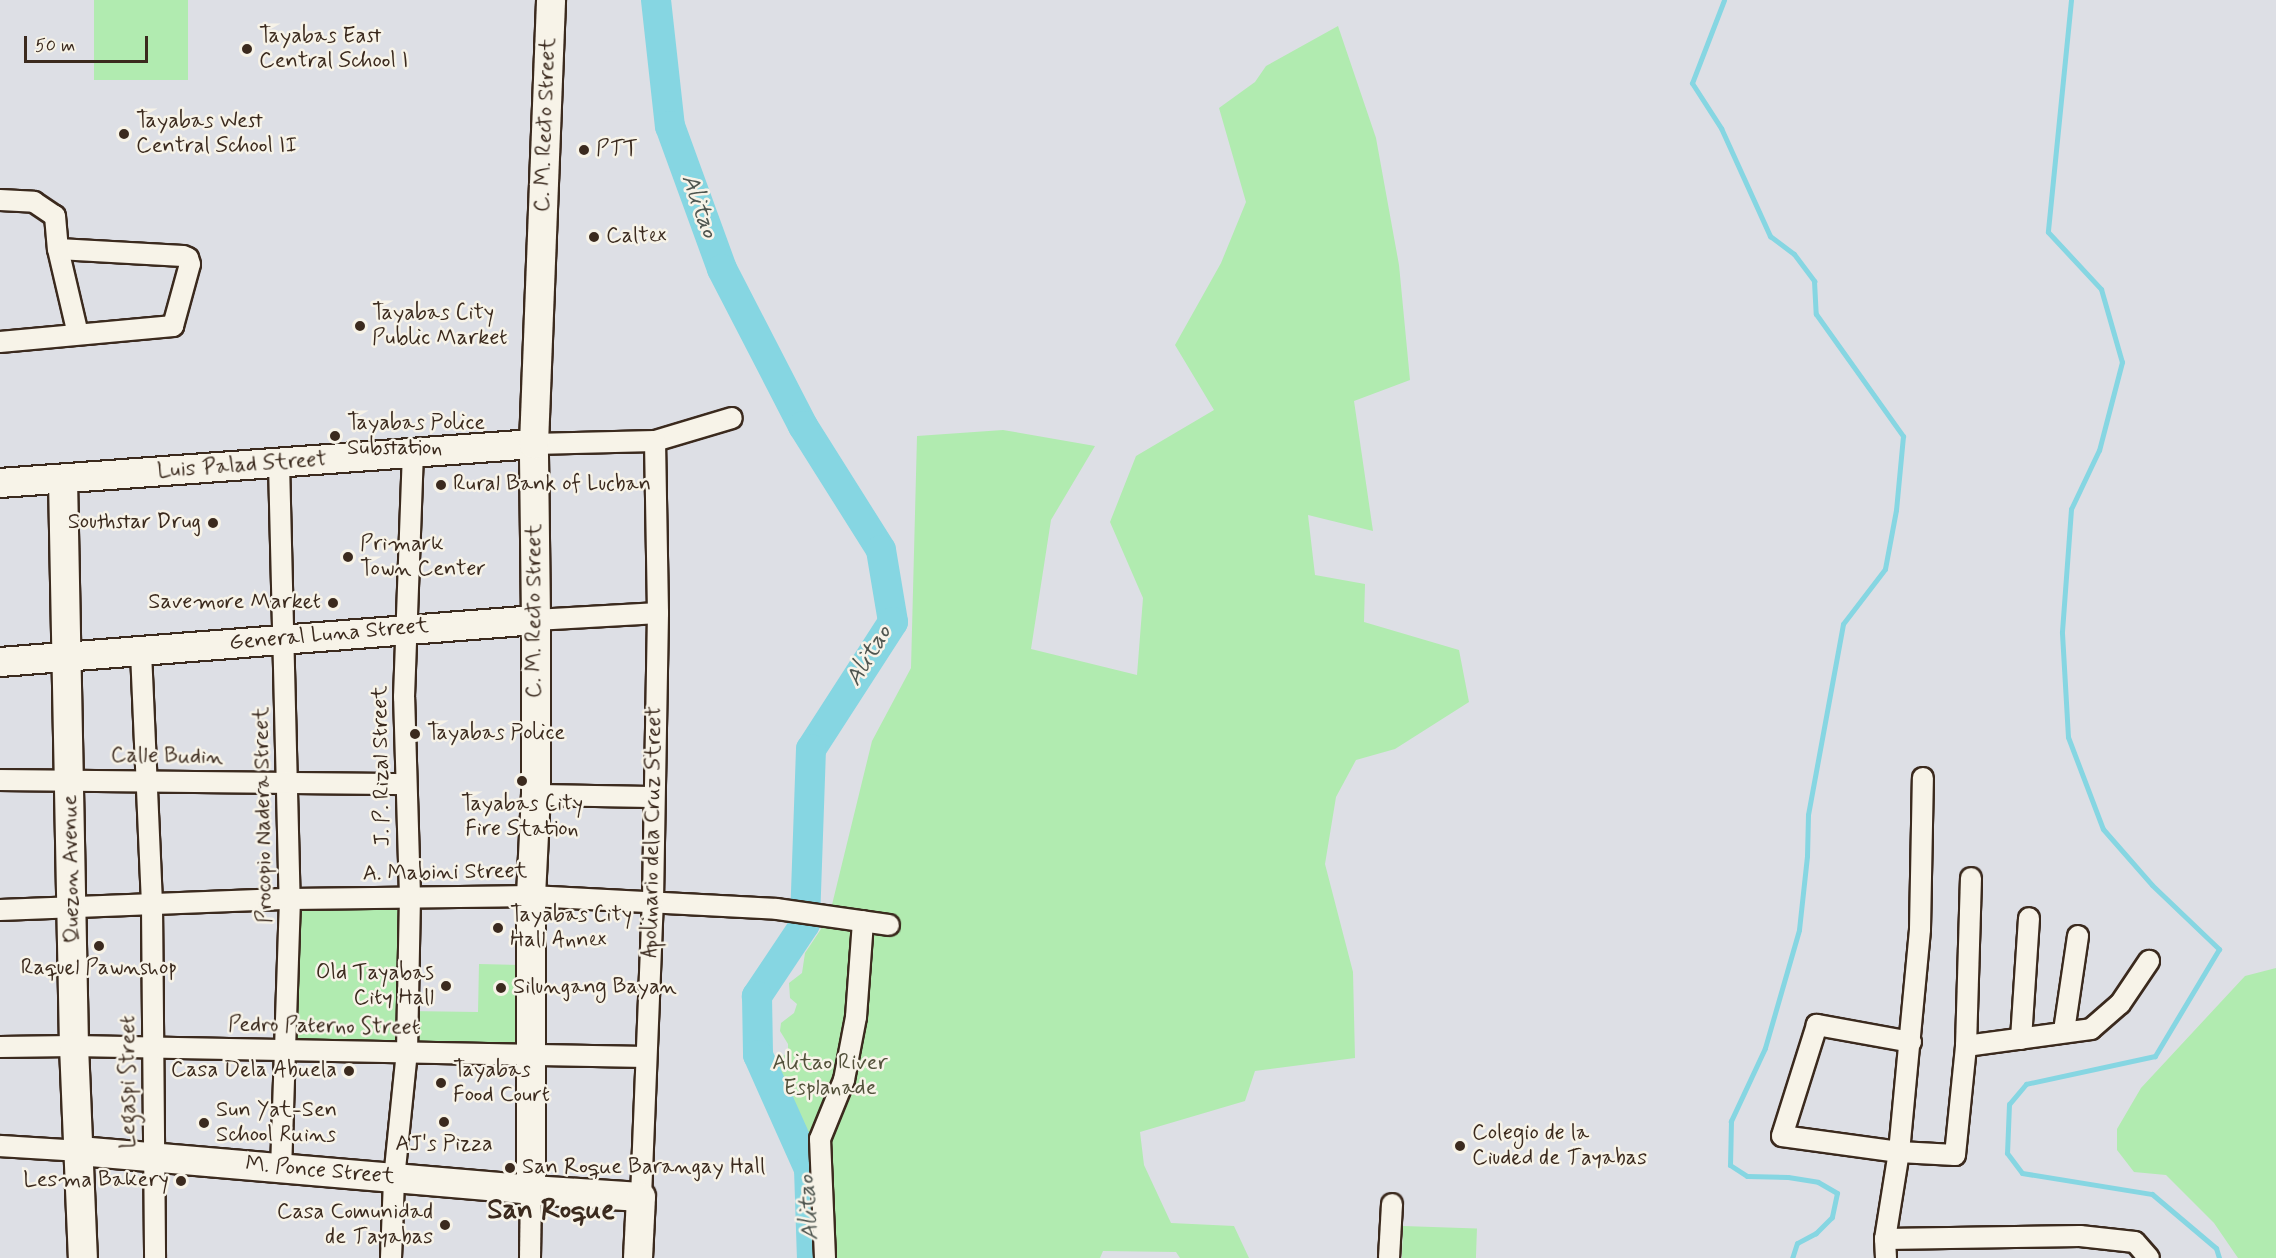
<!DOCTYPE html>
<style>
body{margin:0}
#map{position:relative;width:2276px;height:1258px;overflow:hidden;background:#dddfe5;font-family:Mynerve,sans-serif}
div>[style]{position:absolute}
.green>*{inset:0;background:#b1ebb0;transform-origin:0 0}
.stream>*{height:5px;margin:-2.5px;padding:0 2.5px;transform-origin:2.5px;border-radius:2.5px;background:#86d6e2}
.river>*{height:30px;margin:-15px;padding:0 15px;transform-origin:15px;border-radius:15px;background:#86d6e2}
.roads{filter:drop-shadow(2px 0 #3b2a1e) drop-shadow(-2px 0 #3b2a1e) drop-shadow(0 2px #3b2a1e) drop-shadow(0 -2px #3b2a1e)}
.street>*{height:20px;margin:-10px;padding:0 10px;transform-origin:10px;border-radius:10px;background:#f7f3e8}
.secondary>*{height:28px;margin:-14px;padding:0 14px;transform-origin:14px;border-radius:14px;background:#f7f3e8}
.dots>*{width:16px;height:16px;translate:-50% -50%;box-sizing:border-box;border:3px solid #f7f3e8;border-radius:50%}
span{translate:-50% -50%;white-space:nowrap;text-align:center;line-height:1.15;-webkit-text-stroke:5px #f7f3e8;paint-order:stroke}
.poi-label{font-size:22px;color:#3b2a1e}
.left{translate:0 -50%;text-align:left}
.right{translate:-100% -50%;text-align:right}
.street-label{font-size:22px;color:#3b2a1e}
.park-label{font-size:22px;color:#53513b}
.water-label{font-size:24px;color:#4e554f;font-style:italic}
.district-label{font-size:28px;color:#3b2a1e;font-weight:700}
.scale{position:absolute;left:24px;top:36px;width:124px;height:27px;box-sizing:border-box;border:3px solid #3b2a1e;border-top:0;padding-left:8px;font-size:18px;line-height:21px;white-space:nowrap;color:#3b2a1e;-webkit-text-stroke:4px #f7f3e8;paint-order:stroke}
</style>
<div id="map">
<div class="green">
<i style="left:94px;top:0;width:94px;height:80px"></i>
<i style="clip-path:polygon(1338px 26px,1376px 138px,1399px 265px,1410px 380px,1354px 401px,1373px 531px,1308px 515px,1315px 575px,1365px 584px,1364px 622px,1459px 650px,1469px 702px,1395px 749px,1356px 760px,1336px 797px,1325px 864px,1353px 972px,1355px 1058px,1255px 1071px,1245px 1101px,1140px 1132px,1144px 1165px,1171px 1223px,1234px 1226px,1249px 1258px,1180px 1258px,1176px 1252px,1103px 1251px,1100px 1258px,812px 1258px,809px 1169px,783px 1113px,783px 1083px,775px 1070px,776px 1062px,788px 1052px,788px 1044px,780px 1031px,781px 1023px,794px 1013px,797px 1004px,790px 998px,789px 983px,802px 973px,805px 953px,829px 917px,872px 741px,911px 668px,917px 436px,1003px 430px,1095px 446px,1051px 520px,1031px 649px,1137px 675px,1143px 598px,1110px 522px,1136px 456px,1214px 410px,1175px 345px,1221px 263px,1246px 202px,1219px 108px,1255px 82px,1266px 66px)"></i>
<i style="clip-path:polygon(410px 896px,408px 1011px,478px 1012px,479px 964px,523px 965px,522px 1050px,285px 1050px,290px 899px)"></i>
<i style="clip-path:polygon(2276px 968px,2276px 1258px,2238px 1258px,2214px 1223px,2166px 1175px,2134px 1172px,2117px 1150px,2117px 1129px,2141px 1088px,2245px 976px)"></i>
<i style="left:1403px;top:1226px;width:74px;height:32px;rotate:2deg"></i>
</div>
<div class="stream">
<i style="left:1724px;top:0;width:89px;rotate:111.1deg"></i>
<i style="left:1692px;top:83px;width:54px;rotate:57.2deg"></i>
<i style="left:1721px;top:128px;width:119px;rotate:65.6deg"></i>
<i style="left:1770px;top:236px;width:30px;rotate:37deg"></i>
<i style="left:1794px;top:254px;width:34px;rotate:53deg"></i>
<i style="left:1814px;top:281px;width:33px;rotate:87deg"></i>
<i style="left:1816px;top:314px;width:150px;rotate:54.5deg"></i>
<i style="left:1903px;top:436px;width:74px;rotate:95.4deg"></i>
<i style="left:1896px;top:510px;width:60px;rotate:100.6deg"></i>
<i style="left:1885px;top:569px;width:69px;rotate:127.4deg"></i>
<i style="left:1843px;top:624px;width:194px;rotate:100.4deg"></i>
<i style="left:1808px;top:815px;width:41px;rotate:91.4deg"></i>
<i style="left:1807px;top:856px;width:74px;rotate:96.2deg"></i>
<i style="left:1799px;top:930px;width:123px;rotate:106.1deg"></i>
<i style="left:1765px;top:1048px;width:81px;rotate:115deg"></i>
<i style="left:1731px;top:1121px;width:44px;rotate:91.3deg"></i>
<i style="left:1730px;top:1165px;width:20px;rotate:33deg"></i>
<i style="left:1747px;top:1176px;width:41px;rotate:1.4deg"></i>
<i style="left:1788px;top:1177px;width:30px;rotate:9deg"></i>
<i style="left:1818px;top:1182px;width:22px;rotate:30deg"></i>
<i style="left:1837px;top:1193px;width:25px;rotate:102deg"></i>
<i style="left:1832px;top:1217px;width:23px;rotate:135deg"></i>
<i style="left:1816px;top:1233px;width:21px;rotate:152deg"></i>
<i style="left:1797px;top:1243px;width:16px;rotate:108deg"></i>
<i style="left:2071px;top:0;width:233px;rotate:95.7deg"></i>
<i style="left:2048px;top:232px;width:78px;rotate:47.1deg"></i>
<i style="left:2101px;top:289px;width:76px;rotate:74deg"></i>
<i style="left:2122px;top:362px;width:91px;rotate:104.6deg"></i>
<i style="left:2099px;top:450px;width:65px;rotate:115.4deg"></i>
<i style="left:2071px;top:509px;width:124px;rotate:94.2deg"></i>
<i style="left:2062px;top:633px;width:104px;rotate:86.7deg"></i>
<i style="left:2068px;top:737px;width:98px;rotate:69.2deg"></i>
<i style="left:2103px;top:829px;width:74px;rotate:48.8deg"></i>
<i style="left:2152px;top:885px;width:93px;rotate:43.7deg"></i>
<i style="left:2219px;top:949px;width:125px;rotate:120.9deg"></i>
<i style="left:2155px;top:1056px;width:132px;rotate:167.8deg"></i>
<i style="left:2026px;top:1084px;width:26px;rotate:130deg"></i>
<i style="left:2009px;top:1104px;width:49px;rotate:92.3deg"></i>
<i style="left:2007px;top:1153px;width:25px;rotate:53deg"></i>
<i style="left:2022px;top:1173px;width:132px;rotate:9.2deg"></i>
<i style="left:2152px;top:1194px;width:84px;rotate:40.2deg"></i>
<i style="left:2216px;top:1248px;width:10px;rotate:73deg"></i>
</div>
<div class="river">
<i style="left:656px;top:0;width:127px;rotate:83.7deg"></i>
<i style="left:670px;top:126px;width:152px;rotate:70deg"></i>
<i style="left:722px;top:269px;width:177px;rotate:62.7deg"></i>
<i style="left:803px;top:426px;width:146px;rotate:57.8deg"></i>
<i style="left:881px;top:550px;width:73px;rotate:80.5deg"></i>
<i style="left:893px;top:622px;width:151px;rotate:122.8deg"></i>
<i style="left:811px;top:749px;width:175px;rotate:92deg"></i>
<i style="left:805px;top:924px;width:87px;rotate:123.7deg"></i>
<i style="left:757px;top:996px;width:59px;rotate:89deg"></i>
<i style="left:758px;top:1055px;width:125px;rotate:65.9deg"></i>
<i style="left:809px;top:1169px;width:89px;rotate:88.1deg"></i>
</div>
<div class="roads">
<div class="street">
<i style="left:0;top:200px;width:34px;rotate:3deg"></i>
<i style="left:34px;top:202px;width:25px;rotate:34deg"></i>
<i style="left:55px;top:216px;width:33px;rotate:85deg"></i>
<i style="left:58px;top:249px;width:87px;rotate:76.8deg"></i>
<i style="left:0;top:342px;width:174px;rotate:-5.3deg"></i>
<i style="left:173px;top:326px;width:64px;rotate:-74.7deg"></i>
<i style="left:190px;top:264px;width:6px;rotate:-108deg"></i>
<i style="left:188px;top:258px;width:5px;rotate:-158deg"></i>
<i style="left:183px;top:256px;width:125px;rotate:-176.8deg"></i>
<i style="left:534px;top:444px;width:121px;rotate:-1.4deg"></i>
<i style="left:655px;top:441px;width:80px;rotate:-16.6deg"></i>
<i style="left:279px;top:463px;width:436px;rotate:88.6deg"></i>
<i style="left:290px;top:899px;width:268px;rotate:91.9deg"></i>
<i style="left:536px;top:620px;width:122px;rotate:-3.3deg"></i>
<i style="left:141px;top:652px;width:254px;rotate:87.5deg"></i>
<i style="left:152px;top:906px;width:352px;rotate:89.5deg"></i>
<i style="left:0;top:780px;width:406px;rotate:0.6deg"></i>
<i style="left:536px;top:795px;width:118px;rotate:1deg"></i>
<i style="left:0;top:910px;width:290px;rotate:-2.2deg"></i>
<i style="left:290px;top:899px;width:241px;rotate:-0.7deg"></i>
<i style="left:531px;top:896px;width:246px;rotate:3deg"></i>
<i style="left:777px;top:909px;width:113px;rotate:8.1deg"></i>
<i style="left:2064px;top:1031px;width:96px;rotate:-81.6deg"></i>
<i style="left:2021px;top:1039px;width:121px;rotate:-86.2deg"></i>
<i style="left:1911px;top:1042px;width:96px;rotate:-169.7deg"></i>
<i style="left:1817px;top:1025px;width:116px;rotate:107.5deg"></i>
<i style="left:1782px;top:1136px;width:118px;rotate:7.8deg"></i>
<i style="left:1899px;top:1152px;width:56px;rotate:3.1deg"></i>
<i style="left:1955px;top:1155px;width:110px;rotate:-84.2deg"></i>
<i style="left:1966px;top:1046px;width:168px;rotate:-88.3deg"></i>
<i style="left:1966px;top:1046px;width:126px;rotate:-7.7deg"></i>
<i style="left:2091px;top:1029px;width:38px;rotate:-41deg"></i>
<i style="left:2120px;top:1004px;width:52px;rotate:-56deg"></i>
<i style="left:0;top:1047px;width:74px;rotate:-0.8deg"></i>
<i style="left:74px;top:1046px;width:572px;rotate:1.1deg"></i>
<i style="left:0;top:1146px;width:79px;rotate:3.6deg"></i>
<i style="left:641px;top:1197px;width:297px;rotate:-87.7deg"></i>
<i style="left:653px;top:900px;width:287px;rotate:-89deg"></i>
<i style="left:658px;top:613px;width:172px;rotate:-91deg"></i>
<i style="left:1885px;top:1239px;width:195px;rotate:-0.9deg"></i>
<i style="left:2080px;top:1236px;width:55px;rotate:6.2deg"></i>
<i style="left:2135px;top:1242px;width:21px;rotate:49deg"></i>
<i style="left:391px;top:1258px;width:79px;rotate:-87.8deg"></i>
<i style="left:394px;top:1179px;width:128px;rotate:-84.2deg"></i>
<i style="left:407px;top:1052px;width:156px;rotate:-88.9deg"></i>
<i style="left:410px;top:896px;width:199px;rotate:-91.7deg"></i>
<i style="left:404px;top:697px;width:244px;rotate:-87.9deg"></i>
<i style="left:530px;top:1258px;width:68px;rotate:-89.2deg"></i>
<i style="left:825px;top:1258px;width:119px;rotate:-92.4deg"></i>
<i style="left:820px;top:1139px;width:64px;rotate:-67.9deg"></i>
<i style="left:844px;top:1080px;width:64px;rotate:-79.2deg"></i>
<i style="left:856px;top:1017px;width:96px;rotate:-85.8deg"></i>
<i style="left:1389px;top:1258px;width:54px;rotate:-86.8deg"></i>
<i style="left:1886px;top:1258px;width:19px;rotate:-93deg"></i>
<i style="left:1885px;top:1239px;width:88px;rotate:-80.9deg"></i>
<i style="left:1899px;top:1152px;width:224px;rotate:-84.6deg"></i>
<i style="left:1920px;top:929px;width:151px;rotate:-88.9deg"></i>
</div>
<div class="secondary">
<i style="left:63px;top:479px;width:567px;rotate:88.89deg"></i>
<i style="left:74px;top:1046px;width:212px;rotate:87.6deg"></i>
<i style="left:0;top:483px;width:535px;rotate:-4.18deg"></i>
<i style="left:0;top:662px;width:538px;rotate:-4.48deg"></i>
<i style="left:79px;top:1151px;width:454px;rotate:4.9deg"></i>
<i style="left:531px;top:1190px;width:110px;rotate:3.6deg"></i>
<i style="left:641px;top:1197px;width:61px;rotate:92.8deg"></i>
<i style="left:531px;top:1190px;width:294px;rotate:-90deg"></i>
<i style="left:531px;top:896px;width:101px;rotate:-87.2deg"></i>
<i style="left:536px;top:795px;width:175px;rotate:-90deg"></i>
<i style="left:536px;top:620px;width:176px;rotate:-90.7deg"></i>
<i style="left:534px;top:444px;width:444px;rotate:-87.8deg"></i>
</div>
</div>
<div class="dots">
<i style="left:247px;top:49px;background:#3b2a1e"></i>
<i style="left:124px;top:134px;background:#3b2a1e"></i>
<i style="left:584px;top:150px;background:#3b2a1e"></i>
<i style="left:594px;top:237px;background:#3b2a1e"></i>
<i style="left:360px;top:326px;background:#3b2a1e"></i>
<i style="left:335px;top:436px;background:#3b2a1e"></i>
<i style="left:441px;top:485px;background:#3b2a1e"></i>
<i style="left:213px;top:523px;background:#3b2a1e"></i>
<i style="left:348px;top:557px;background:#3b2a1e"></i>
<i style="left:333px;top:603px;background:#3b2a1e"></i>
<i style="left:415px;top:734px;background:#3b2a1e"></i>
<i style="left:522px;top:781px;background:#3b2a1e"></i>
<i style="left:498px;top:928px;background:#3b2a1e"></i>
<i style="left:99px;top:946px;background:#3b2a1e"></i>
<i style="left:446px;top:986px;background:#3b2a1e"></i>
<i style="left:501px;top:988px;background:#3b2a1e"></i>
<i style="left:349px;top:1071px;background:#3b2a1e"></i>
<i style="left:441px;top:1083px;background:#3b2a1e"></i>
<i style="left:444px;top:1122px;background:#3b2a1e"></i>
<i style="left:204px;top:1123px;background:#3b2a1e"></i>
<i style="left:1460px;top:1146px;background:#3b2a1e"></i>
<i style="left:510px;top:1168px;background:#3b2a1e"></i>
<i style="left:181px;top:1181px;background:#3b2a1e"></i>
<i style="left:445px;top:1225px;background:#3b2a1e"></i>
</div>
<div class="poi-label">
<span class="left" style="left:259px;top:49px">Tayabas East<br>Central School I</span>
<span class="left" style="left:136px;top:134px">Tayabas West<br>Central School II</span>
<span class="left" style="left:596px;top:150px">PTT</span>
<span class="left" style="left:606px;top:237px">Caltex</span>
<span class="left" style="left:372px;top:326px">Tayabas City<br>Public Market</span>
<span class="left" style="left:347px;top:436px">Tayabas Police<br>Substation</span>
<span class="left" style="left:453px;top:485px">Rural Bank of Lucban</span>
<span class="right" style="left:201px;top:523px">Southstar Drug</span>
<span class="left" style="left:360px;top:557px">Primark<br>Town Center</span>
<span class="right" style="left:321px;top:603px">Savemore Market</span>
<span class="left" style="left:427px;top:734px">Tayabas Police</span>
<span style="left:522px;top:817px">Tayabas City<br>Fire Station</span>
<span class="left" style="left:510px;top:928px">Tayabas City<br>Hall Annex</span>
<span style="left:99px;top:969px">Raquel Pawnshop</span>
<span class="right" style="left:434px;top:986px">Old Tayabas<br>City Hall</span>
<span class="left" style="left:513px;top:988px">Silungang Bayan</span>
<span class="left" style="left:453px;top:1083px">Tayabas<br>Food Court</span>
<span class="right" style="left:337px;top:1071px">Casa Dela Abuela</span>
<span class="left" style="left:216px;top:1123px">Sun Yat-Sen<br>School Ruins</span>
<span class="left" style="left:1472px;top:1146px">Colegio de la<br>Ciuded de Tayabas</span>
<span style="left:444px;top:1145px">AJ's Pizza</span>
<span class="left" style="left:522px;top:1168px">San Roque Barangay Hall</span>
<span class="right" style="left:169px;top:1181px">Lesma Bakery</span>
<span class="right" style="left:433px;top:1225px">Casa Comunidad<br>de Tayabas</span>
</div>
<div class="street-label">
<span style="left:546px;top:125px;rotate:-88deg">C. M. Recto Street</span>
<span style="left:242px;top:466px;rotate:-4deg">Luis Palad Street</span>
<span style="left:535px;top:611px;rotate:-90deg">C. M. Recto Street</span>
<span style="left:329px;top:635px;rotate:-5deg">General Luna Street</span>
<span style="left:167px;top:757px;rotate:1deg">Calle Budin</span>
<span style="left:382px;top:766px;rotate:-91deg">J. P. Rizal Street</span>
<span style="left:264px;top:815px;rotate:-91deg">Procopio Nadera Street</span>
<span style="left:653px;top:832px;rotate:-89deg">Apolinario dela Cruz Street</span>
<span style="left:72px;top:869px;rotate:-91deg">Quezon Avenue</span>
<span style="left:445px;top:873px;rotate:-1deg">A. Mabini Street</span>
<span style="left:324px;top:1027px;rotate:1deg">Pedro Paterno Street</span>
<span style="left:129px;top:1082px;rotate:-90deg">Legaspi Street</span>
<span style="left:320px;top:1171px;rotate:5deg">M. Ponce Street</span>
</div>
<div class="park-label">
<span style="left:830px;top:1076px">Alitao River<br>Esplanade</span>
</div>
<div class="water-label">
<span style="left:699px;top:206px;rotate:70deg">Alitao</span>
<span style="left:869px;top:656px;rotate:-59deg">Alitao</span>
<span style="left:809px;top:1208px;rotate:-94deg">Alitao</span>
</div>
<div class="district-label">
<span style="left:551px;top:1211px">San Roque</span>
</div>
<div class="scale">50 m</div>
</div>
